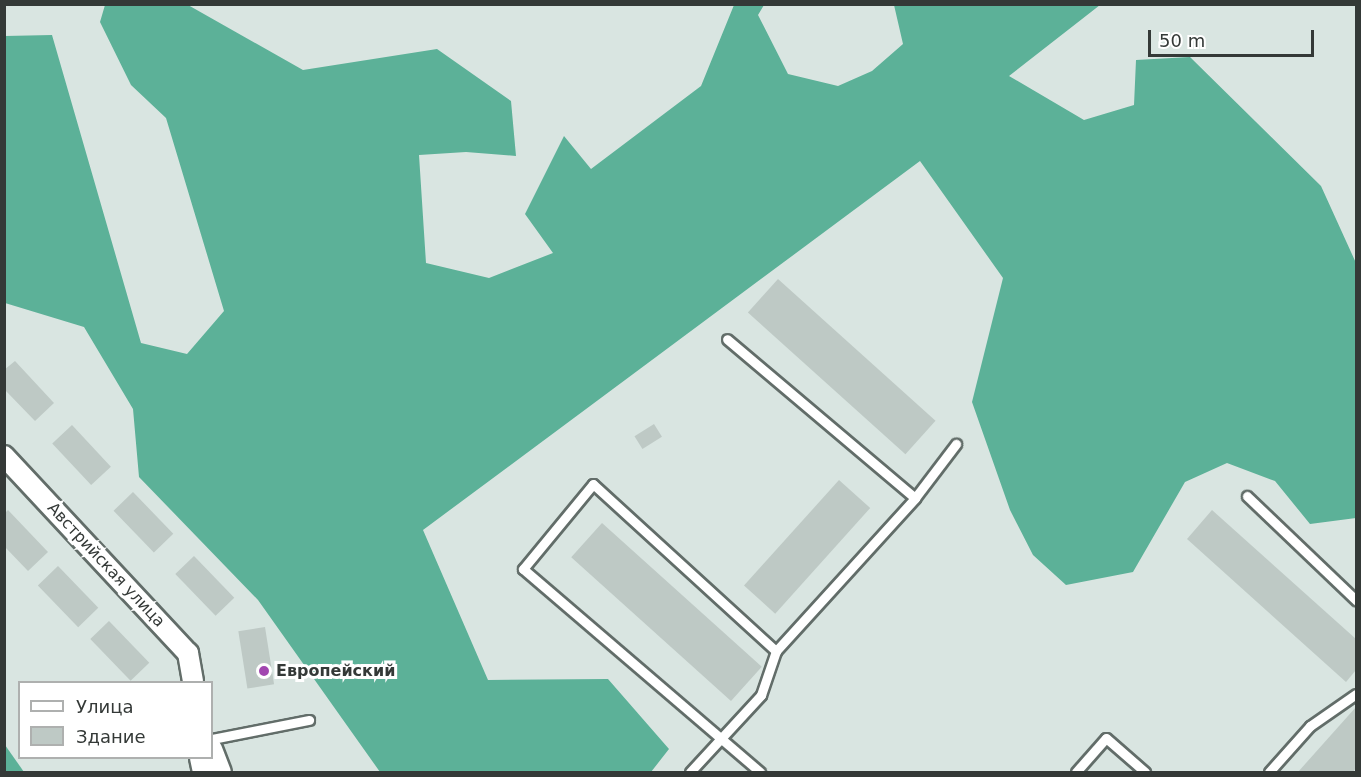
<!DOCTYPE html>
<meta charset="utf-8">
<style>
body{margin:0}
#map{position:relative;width:1361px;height:777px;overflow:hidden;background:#d9e5e1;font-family:"DejaVu Sans",sans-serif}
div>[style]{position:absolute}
.forest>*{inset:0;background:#5cb198}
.building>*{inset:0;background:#bec9c5;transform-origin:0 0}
.roads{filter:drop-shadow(2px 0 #626d69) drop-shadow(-2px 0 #626d69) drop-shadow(0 2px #626d69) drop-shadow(0 -2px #626d69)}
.service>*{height:9px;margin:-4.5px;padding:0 4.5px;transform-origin:4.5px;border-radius:4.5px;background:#fff}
.minor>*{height:20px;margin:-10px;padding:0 10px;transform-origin:10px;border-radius:10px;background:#fff}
.dots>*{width:16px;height:16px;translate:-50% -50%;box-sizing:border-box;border:3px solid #fff;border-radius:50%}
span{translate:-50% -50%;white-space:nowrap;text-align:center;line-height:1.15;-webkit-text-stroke:6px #fff;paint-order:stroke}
.street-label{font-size:16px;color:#343937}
.poi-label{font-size:16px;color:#343937;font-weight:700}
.left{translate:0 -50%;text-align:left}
.frame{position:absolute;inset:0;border:6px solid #343937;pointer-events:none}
.legend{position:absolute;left:18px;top:681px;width:195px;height:78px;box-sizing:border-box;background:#fff;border:2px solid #aeb0af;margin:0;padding:8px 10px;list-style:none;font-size:18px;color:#343937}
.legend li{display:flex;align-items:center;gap:12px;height:30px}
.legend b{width:30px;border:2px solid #aeb0af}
.scale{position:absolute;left:1148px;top:30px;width:166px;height:27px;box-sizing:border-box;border:3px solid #343937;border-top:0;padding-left:8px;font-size:18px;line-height:21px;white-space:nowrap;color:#343937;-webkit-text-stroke:4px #fff;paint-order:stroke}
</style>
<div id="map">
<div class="forest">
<i style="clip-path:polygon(105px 5px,188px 5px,303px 70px,437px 49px,511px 101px,516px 156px,466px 152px,419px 155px,426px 263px,489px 278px,553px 253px,525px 214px,564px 136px,591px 169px,701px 86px,734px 5px,764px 5px,758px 15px,788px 74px,838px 86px,872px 71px,903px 44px,894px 5px,1100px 5px,1009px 76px,1084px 120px,1134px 105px,1136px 60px,1190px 57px,1321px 186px,1356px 263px,1356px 518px,1310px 524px,1275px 481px,1227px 463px,1185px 482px,1133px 572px,1066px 585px,1033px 555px,1010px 510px,972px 402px,1003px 278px,920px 161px,423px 530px,488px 680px,608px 679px,669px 749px,651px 772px,380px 772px,258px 600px,139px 477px,133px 409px,84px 327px,5px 303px,5px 36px,52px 35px,141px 343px,187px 354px,224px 311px,166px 118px,131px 85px,100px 22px)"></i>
<i style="clip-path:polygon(5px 745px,24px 772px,5px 772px)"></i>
</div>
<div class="building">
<i style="left:778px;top:279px;width:212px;height:45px;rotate:42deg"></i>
<i style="clip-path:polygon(15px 361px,54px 403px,35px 421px,4px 389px,4px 370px)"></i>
<i style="left:654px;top:424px;width:15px;height:23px;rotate:58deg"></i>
<i style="left:72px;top:425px;width:57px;height:27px;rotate:47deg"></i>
<i style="left:839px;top:480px;width:42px;height:142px;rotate:42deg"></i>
<i style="left:133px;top:492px;width:58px;height:27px;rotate:46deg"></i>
<i style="clip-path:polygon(8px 510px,48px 552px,28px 571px,4px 546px,4px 514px)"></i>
<i style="clip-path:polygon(1212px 510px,1356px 639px,1356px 670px,1346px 682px,1187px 539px)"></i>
<i style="left:602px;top:523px;width:215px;height:46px;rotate:42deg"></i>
<i style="left:194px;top:556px;width:58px;height:26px;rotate:46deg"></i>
<i style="left:58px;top:566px;width:58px;height:28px;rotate:46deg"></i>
<i style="left:109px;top:621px;width:58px;height:26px;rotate:46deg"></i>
<i style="left:265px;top:627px;width:58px;height:27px;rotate:81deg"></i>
<i style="clip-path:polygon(1356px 707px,1356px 768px,1353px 772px,1298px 772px)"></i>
</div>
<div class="roads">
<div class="service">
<i style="left:1247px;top:496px;width:151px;rotate:43.7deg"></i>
<i style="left:915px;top:498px;width:68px;rotate:-52.8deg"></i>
<i style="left:212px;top:739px;width:99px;rotate:-11.1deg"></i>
<i style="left:690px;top:772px;width:105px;rotate:-47.3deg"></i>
<i style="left:761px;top:695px;width:46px;rotate:-71.2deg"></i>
<i style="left:776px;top:651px;width:207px;rotate:-47.7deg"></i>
<i style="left:915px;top:498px;width:246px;rotate:-139.8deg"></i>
<i style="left:760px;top:772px;width:312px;rotate:-139.4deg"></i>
<i style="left:523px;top:569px;width:110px;rotate:-50.5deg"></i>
<i style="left:593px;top:484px;width:248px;rotate:42.4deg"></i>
<i style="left:1076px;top:772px;width:45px;rotate:-48.6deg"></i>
<i style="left:1106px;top:738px;width:52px;rotate:41.1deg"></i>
<i style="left:1269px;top:772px;width:62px;rotate:-48.3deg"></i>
<i style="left:1310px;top:726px;width:56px;rotate:-34.8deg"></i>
</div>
<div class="minor">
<i style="left:4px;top:456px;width:270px;rotate:47deg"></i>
<i style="left:188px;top:653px;width:29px;rotate:80deg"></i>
<i style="left:212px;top:749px;width:25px;rotate:69deg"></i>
<i style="left:200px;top:758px;width:14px;rotate:78deg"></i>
</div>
</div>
<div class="dots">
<i style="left:264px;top:671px;background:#a246b0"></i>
</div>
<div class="street-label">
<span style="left:106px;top:565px;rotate:47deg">Австрийская улица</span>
</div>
<div class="poi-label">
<span class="left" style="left:276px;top:671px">Европейский</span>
</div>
<div class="frame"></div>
<ul class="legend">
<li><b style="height:8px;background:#fff"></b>Улица</li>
<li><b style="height:16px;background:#bec9c5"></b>Здание</li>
</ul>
<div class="scale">50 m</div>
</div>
